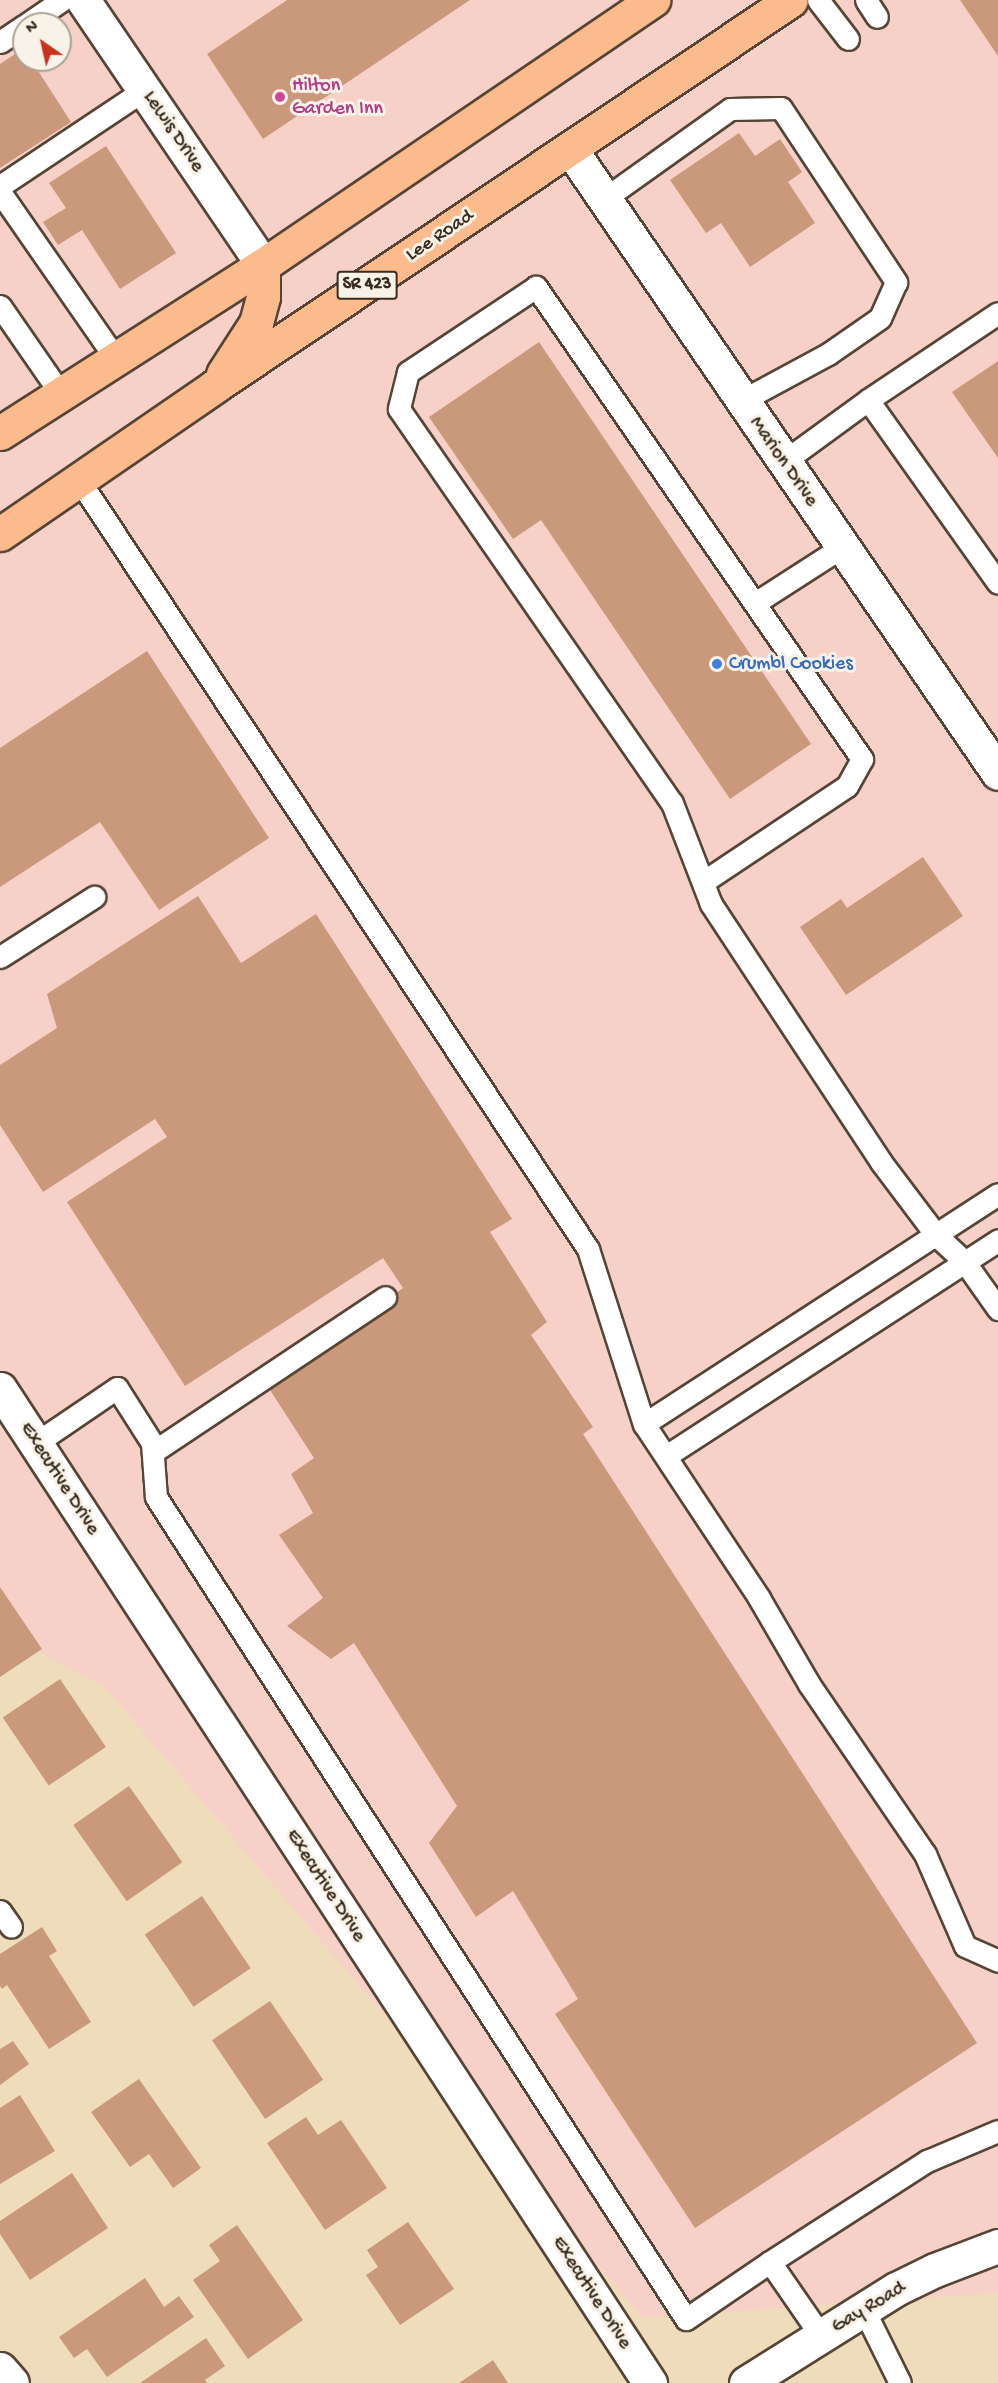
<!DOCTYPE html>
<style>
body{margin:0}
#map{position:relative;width:998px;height:2383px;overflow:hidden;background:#efdcbb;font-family:"Gochi Hand",sans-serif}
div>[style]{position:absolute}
.built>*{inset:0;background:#f7d1c7}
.building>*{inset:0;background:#ca997c;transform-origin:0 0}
.roads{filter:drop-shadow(2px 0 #564536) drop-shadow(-2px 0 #564536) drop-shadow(0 2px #564536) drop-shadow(0 -2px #564536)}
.service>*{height:21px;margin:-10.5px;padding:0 10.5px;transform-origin:10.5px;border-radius:10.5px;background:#fff}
.minor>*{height:33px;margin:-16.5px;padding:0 16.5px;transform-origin:16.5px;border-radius:16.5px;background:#fff}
.primary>*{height:33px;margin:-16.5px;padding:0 16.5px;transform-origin:16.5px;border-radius:16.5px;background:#fbbb8c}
.dots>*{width:16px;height:16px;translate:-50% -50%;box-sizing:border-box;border:3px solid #f7f3e8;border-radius:50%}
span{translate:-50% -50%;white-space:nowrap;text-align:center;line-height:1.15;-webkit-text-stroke:6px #f7f3e8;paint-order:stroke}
.shield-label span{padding:2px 4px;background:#f7f3e8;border:2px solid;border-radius:4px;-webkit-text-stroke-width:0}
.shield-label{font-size:18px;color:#3b2a1e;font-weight:700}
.hotel-label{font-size:20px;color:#b23c85}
.left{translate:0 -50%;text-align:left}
.street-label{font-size:20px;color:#3b2a1e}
.shop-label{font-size:20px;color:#366cbe}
.north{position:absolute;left:12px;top:12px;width:60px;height:60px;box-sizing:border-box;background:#f7f3e8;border:2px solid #aca397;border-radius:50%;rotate:326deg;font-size:16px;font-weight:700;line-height:24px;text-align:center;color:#3b2a1e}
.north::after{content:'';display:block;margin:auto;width:21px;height:27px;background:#c8321e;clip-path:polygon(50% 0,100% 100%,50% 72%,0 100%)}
</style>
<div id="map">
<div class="built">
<i style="clip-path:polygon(evenodd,0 0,998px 0,998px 2293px,643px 2318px,104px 1686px,0 1631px,0 0,24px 24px,60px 24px,60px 60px,24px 60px,24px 24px)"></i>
</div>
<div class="building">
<i style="clip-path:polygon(287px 0,470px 0,263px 139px,207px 54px)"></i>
<i style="clip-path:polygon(960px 0,998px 0,998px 56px)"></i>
<i style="clip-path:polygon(24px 48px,24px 60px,31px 60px,71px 122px,0 168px,0 64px)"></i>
<i style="clip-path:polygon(739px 133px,755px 156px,780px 139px,802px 172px,788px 182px,815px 223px,750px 267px,721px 223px,706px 233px,670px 180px)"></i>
<i style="clip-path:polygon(106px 146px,176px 253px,120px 289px,82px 230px,58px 245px,43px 222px,66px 208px,49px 183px)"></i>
<i style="clip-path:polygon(539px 342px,811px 744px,730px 799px,541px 520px,513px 539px,429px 417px)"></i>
<i style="clip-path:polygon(998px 361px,998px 458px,952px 392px)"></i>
<i style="clip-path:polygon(147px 651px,269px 838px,159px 910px,100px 822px,0 887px,0 748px)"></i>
<i style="clip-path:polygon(923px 857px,963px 916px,846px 995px,800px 927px,841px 899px,847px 908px)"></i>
<i style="clip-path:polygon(198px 896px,241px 963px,316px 914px,512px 1219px,490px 1232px,547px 1322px,531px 1335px,593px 1427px,583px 1434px,977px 2043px,695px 2228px,555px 2014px,578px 1999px,513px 1891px,476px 1917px,429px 1843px,457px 1806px,354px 1643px,331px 1659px,287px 1626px,323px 1598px,279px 1535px,313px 1513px,291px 1474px,314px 1458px,268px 1387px,403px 1288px,383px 1258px,185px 1386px,67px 1202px,167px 1137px,155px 1119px,43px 1192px,0 1125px,0 1065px,57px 1028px,47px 994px)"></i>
<i style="clip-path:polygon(0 1587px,42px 1649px,0 1677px)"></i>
<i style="left:60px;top:1679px;width:82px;height:69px;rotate:56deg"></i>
<i style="left:129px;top:1786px;width:93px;height:68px;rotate:55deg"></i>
<i style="left:202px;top:1896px;width:87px;height:69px;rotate:56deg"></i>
<i style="clip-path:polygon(42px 1927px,57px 1951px,49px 1956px,91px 2022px,49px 2049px,7px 1985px,2px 1989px,0 1986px,0 1954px)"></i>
<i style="left:270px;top:2001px;width:95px;height:70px;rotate:56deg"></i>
<i style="clip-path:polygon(13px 2041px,29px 2064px,0 2085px,0 2049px)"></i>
<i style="clip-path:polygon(139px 2079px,201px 2168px,173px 2188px,149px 2154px,130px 2167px,91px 2112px)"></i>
<i style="clip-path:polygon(20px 2095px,55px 2151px,0 2184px,0 2108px)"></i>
<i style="clip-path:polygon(306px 2117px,318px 2135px,341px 2120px,387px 2188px,325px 2230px,267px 2143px)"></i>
<i style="clip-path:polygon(72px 2173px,108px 2228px,30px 2280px,0 2234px,0 2221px)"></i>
<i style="clip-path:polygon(408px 2222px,454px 2289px,400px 2325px,366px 2275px,378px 2267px,367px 2250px)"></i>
<i style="clip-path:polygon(237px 2225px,303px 2320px,248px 2359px,193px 2280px,220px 2261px,209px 2245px)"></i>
<i style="clip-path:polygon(145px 2278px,164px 2307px,179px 2296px,194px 2317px,107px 2377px,87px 2349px,74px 2358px,59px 2337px)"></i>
<i style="clip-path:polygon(206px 2338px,225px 2366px,205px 2380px,207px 2383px,140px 2383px)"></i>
<i style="clip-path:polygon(493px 2360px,508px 2383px,459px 2383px)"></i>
</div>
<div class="roads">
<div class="service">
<i style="left:818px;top:0;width:49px;rotate:52.4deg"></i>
<i style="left:866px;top:0;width:20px;rotate:57deg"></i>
<i style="left:27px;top:24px;width:42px;rotate:-34.4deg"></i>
<i style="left:0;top:42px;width:29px;rotate:-34deg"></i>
<i style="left:0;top:186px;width:173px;rotate:-33.7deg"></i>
<i style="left:0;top:192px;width:203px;rotate:55.2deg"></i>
<i style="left:604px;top:199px;width:155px;rotate:-35.5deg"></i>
<i style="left:730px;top:109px;width:51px;rotate:-1.1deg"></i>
<i style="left:781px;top:108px;width:209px;rotate:56.5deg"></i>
<i style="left:896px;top:282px;width:39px;rotate:114deg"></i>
<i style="left:880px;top:318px;width:63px;rotate:145.3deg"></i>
<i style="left:828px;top:354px;width:99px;rotate:151.6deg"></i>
<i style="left:0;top:306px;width:107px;rotate:55.3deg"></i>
<i style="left:868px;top:400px;width:224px;rotate:54.6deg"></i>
<i style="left:783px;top:462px;width:105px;rotate:-36.1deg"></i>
<i style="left:868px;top:400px;width:156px;rotate:-33.8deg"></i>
<i style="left:79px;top:480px;width:922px;rotate:56.5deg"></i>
<i style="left:588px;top:1249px;width:184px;rotate:72.3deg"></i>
<i style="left:644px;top:1424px;width:209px;rotate:56.5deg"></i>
<i style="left:759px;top:1598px;width:99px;rotate:59.8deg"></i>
<i style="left:809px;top:1684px;width:206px;rotate:55.7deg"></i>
<i style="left:925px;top:1854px;width:100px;rotate:66.5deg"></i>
<i style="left:965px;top:1946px;width:36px;rotate:24deg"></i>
<i style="left:755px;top:603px;width:103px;rotate:-32.8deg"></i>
<i style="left:703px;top:882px;width:173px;rotate:-33.7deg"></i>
<i style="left:847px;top:786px;width:31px;rotate:-61deg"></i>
<i style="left:862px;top:759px;width:574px;rotate:-124.63deg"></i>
<i style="left:536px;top:287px;width:154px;rotate:146.4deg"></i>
<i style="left:408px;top:372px;width:38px;rotate:104deg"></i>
<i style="left:399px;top:409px;width:479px;rotate:55.3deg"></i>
<i style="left:672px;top:803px;width:108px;rotate:68.9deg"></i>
<i style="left:711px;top:904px;width:309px;rotate:56.6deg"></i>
<i style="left:881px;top:1162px;width:91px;rotate:53deg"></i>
<i style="left:936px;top:1235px;width:38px;rotate:43deg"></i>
<i style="left:964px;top:1261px;width:59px;rotate:54.7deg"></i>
<i style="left:0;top:957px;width:112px;rotate:-32.6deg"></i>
<i style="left:644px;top:1424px;width:422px;rotate:-33deg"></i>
<i style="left:36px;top:1443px;width:98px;rotate:-34.2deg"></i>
<i style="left:117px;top:1388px;width:65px;rotate:57.5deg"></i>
<i style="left:152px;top:1443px;width:54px;rotate:85.8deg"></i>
<i style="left:156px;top:1497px;width:978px;rotate:57.19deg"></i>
<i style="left:686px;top:2319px;width:102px;rotate:-34.2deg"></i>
<i style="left:770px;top:2262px;width:90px;rotate:55.4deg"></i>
<i style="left:153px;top:1452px;width:279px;rotate:-33.7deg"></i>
<i style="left:666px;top:1456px;width:396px;rotate:-33deg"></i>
<i style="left:0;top:1911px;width:19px;rotate:55deg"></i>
<i style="left:770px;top:2262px;width:187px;rotate:-32.8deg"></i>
<i style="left:927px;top:2161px;width:77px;rotate:-22.9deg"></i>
<i style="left:864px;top:2310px;width:81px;rotate:63.7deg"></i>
</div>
<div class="minor">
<i style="left:83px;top:0;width:320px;rotate:55.8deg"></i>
<i style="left:571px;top:150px;width:755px;rotate:55.57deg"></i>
<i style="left:0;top:1389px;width:1188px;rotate:56.82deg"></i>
<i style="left:0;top:2369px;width:18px;rotate:49deg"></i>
<i style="left:746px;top:2383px;width:177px;rotate:-32.1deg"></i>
<i style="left:896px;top:2289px;width:43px;rotate:-26deg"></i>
<i style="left:935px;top:2270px;width:67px;rotate:-20.9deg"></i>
</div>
<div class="primary">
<i style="left:223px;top:374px;width:61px;rotate:-57.1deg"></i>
<i style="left:256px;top:323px;width:27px;rotate:-75deg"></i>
<i style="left:263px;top:297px;width:32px;rotate:-90deg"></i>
<i style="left:0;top:433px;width:312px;rotate:-32.6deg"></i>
<i style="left:263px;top:265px;width:472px;rotate:-34.2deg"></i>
<i style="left:0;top:534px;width:261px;rotate:-34.5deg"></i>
<i style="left:215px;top:386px;width:693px;rotate:-33.83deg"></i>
</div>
</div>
<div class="dots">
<i style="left:280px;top:97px;background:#d1479c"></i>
<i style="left:717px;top:664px;background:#3f7fe0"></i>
</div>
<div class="shield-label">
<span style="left:367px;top:285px">SR 423</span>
</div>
<div class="hotel-label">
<span class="left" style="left:292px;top:98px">Hilton<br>Garden Inn</span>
</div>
<div class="street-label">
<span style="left:173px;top:132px;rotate:56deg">Lewis Drive</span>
<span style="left:440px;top:236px;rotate:-34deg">Lee Road</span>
<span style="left:783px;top:462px;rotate:55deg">Marion Drive</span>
<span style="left:59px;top:1479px;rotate:57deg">Executive Drive</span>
<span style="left:325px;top:1886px;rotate:57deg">Executive Drive</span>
<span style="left:591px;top:2293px;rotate:57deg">Executive Drive</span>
<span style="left:869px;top:2308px;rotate:-31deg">Gay Road</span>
</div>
<div class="shop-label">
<span class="left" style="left:729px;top:664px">Crumbl Cookies</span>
</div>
<div class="north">N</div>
</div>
